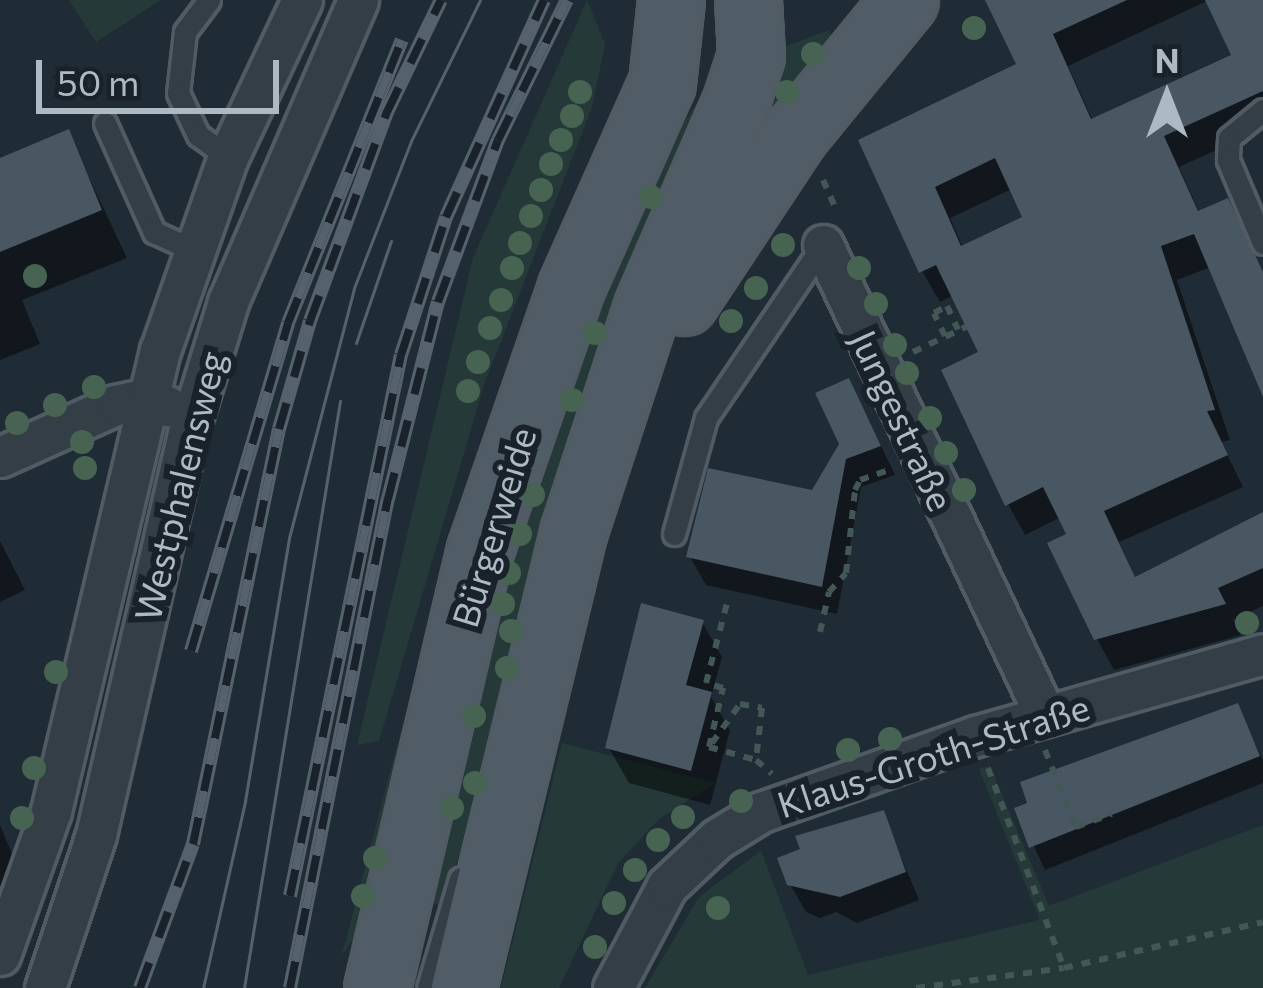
<!DOCTYPE html>
<meta charset="utf-8">
<style>
body{margin:0}
#map{position:relative;width:1263px;height:988px;overflow:hidden;background:#202c35;font-family:Commissioner,sans-serif}
div>[style]{position:absolute}
.green>*{inset:0;background:#253a38}
.shadow>*{inset:0;background:#0007}
.building>*{inset:0;background:#485761}
.path>*{height:6px;margin-top:-3px;transform-origin:0;background:repeating-linear-gradient(90deg,#435756 0 9px,transparent 0 18px)}
.roads{filter:drop-shadow(3px 0 #515b64) drop-shadow(-3px 0 #515b64) drop-shadow(0 3px #515b64) drop-shadow(0 -3px #515b64)}
.lane>*{height:21px;margin:-10.5px;padding:0 10.5px;transform-origin:10.5px;border-radius:10.5px;background:#333e46}
.street>*{height:39px;margin:-19.5px;padding:0 19.5px;transform-origin:19.5px;border-radius:19.5px;background:#333e46}
.primary>*{height:63px;margin:-31.5px;padding:0 31.5px;transform-origin:31.5px;border-radius:31.5px;background:#515d66}
.tram>*{height:3px;margin:-1.5px;padding:0 1.5px;transform-origin:1.5px;border-radius:1.5px;background:#55626d}
.rail>*{height:14px;margin-top:-7px;transform-origin:0;background:repeating-linear-gradient(90deg,#19222a 0 27px,#55626d 0 54px);box-sizing:border-box;border-block:3px solid #55626d}
.trees>*{width:24px;height:24px;margin:-12px;border-radius:50%;background:#476452}
span{translate:-50% -50%;white-space:nowrap;text-align:center;line-height:1.15;-webkit-text-stroke:12px #19222a;paint-order:stroke}
.street-label{font-size:36px;color:#adb9c3}
.north{position:absolute;left:1107px;top:36px;width:120px;height:120px;-webkit-text-stroke:9px #19222a;paint-order:stroke;rotate:0deg;font-size:33px;font-weight:700;line-height:48px;text-align:center;color:#adb9c3}
.north::after{content:'';display:block;margin:auto;width:42px;height:54px;background:#adb9c3;clip-path:polygon(50% 0,100% 100%,50% 72%,0 100%)}
.scale{position:absolute;left:36px;top:60px;width:243px;height:54px;box-sizing:border-box;border:6px solid #adb9c3;border-top:0;padding-left:15px;font-size:36px;line-height:42px;white-space:nowrap;color:#adb9c3;-webkit-text-stroke:9px #19222a;paint-order:stroke}
</style>
<div id="map">
<div class="green">
<i style="clip-path:polygon(69px 0,161px 0,96px 42px)"></i>
<i style="clip-path:polygon(587px 0,605px 44px,592px 107px,484px 385px,379px 741px,357px 745px,473px 258px)"></i>
<i style="clip-path:polygon(829px 30px,838px 49px,723px 209px,784px 47px)"></i>
<i style="clip-path:polygon(706px 90px,550px 491px,487px 784px,440px 905px,426px 901px,507px 548px,598px 284px,658px 161px)"></i>
<i style="clip-path:polygon(435px 608px,370px 917px,342px 955px,394px 757px)"></i>
<i style="clip-path:polygon(562px 743px,715px 783px,659px 819px,618px 863px,559px 988px,501px 988px)"></i>
<i style="clip-path:polygon(990px 766px,1049px 906px,1263px 825px,1263px 988px,645px 988px,699px 897px,761px 851px,808px 975px,1040px 920px,979px 769px)"></i>
</div>
<div class="shadow">
<i style="clip-path:polygon(evenodd,1009px 0,1263px 0,1263px 129px,1179px 167px,1200px 214px,1263px 273px,1263px 391px,1208px 268px,1177px 280px,1230px 440px,1221px 442px,1243px 487px,1119px 542px,1136px 579px,1263px 518px,1263px 606px,1233px 620px,1241px 635px,1114px 670px,1097px 639px,1061px 517px,1025px 535px,1008px 504px,982px 354px,954px 295px,940px 302px,922px 271px,862px 141px,1020px 65px,1009px 0,1209px 0,1235px 57px,1093px 121px,1068px 66px,1209px 0,1009px 0,1012px 189px,1026px 218px,963px 248px,950px 218px,1012px 189px)"></i>
<i style="clip-path:polygon(68px 133px,127px 258px,22px 300px,40px 344px,0 360px,0 160px)"></i>
<i style="clip-path:polygon(864px 410px,895px 475px,861px 487px,837px 614px,706px 585px,690px 557px,814px 493px)"></i>
<i style="clip-path:polygon(0 541px,25px 590px,0 602px)"></i>
<i style="clip-path:polygon(702px 622px,722px 657px,711px 697px,730px 730px,710px 805px,629px 783px,609px 748px)"></i>
<i style="clip-path:polygon(1237px 706px,1263px 760px,1263px 783px,1045px 870px,1017px 810px)"></i>
<i style="clip-path:polygon(883px 814px,919px 900px,857px 923px,836px 912px,820px 918px,806px 912px,790px 884px)"></i>
<i style="clip-path:polygon(0 825px,13px 856px,0 896px)"></i>
</div>
<div class="building">
<i style="clip-path:polygon(evenodd,985px 0,1127px 0,1053px 34px,1091px 119px,1231px 55px,1205px 0,1263px 0,1263px 91px,1164px 136px,1198px 211px,1228px 198px,1263px 272px,1263px 397px,1194px 234px,1161px 246px,1215px 410px,1207px 411px,1228px 455px,1104px 511px,1135px 577px,1263px 512px,1263px 568px,1218px 588px,1226px 604px,1094px 640px,1047px 543px,1066px 534px,1043px 487px,1005px 506px,941px 370px,978px 352px,936px 265px,919px 273px,858px 140px,1016px 64px,985px 0,995px 158px,1022px 217px,961px 246px,935px 187px,995px 158px)"></i>
<i style="clip-path:polygon(69px 129px,102px 210px,0 252px,0 158px)"></i>
<i style="clip-path:polygon(849px 378px,881px 446px,846px 459px,822px 587px,686px 557px,708px 468px,812px 490px,839px 444px,815px 393px)"></i>
<i style="clip-path:polygon(641px 603px,704px 620px,686px 685px,712px 692px,691px 771px,605px 748px)"></i>
<i style="clip-path:polygon(1238px 703px,1260px 756px,1029px 848px,1014px 808px,1027px 803px,1020px 782px)"></i>
<i style="clip-path:polygon(884px 810px,906px 872px,840px 897px,787px 885px,777px 858px,800px 849px,795px 836px)"></i>
</div>
<div class="path">
<i style="left:823px;top:180px;width:35px;rotate:66deg"></i>
<i style="left:945px;top:336px;width:25px;rotate:-116deg"></i>
<i style="left:934px;top:313px;width:15px;rotate:-28deg"></i>
<i style="left:947px;top:306px;width:26px;rotate:65deg"></i>
<i style="left:913px;top:352px;width:59px;rotate:-25.3deg"></i>
<i style="left:820px;top:632px;width:41px;rotate:-77.3deg"></i>
<i style="left:829px;top:592px;width:25px;rotate:-48deg"></i>
<i style="left:846px;top:573px;width:83px;rotate:-83.8deg"></i>
<i style="left:855px;top:490px;width:11px;rotate:-63deg"></i>
<i style="left:860px;top:480px;width:34px;rotate:-19deg"></i>
<i style="left:712px;top:743px;width:48px;rotate:-54.3deg"></i>
<i style="left:740px;top:704px;width:22px;rotate:10deg"></i>
<i style="left:762px;top:708px;width:52px;rotate:96.6deg"></i>
<i style="left:709px;top:747px;width:61px;rotate:-76.7deg"></i>
<i style="left:723px;top:688px;width:18px;rotate:-164deg"></i>
<i style="left:706px;top:683px;width:83px;rotate:-75.3deg"></i>
<i style="left:709px;top:747px;width:49px;rotate:15.5deg"></i>
<i style="left:756px;top:760px;width:21px;rotate:41deg"></i>
<i style="left:1045px;top:750px;width:83px;rotate:68.1deg"></i>
<i style="left:1076px;top:827px;width:38px;rotate:-20deg"></i>
<i style="left:988px;top:768px;width:214px;rotate:69.2deg"></i>
<i style="left:916px;top:988px;width:149px;rotate:-7.7deg"></i>
<i style="left:1064px;top:968px;width:204px;rotate:-13deg"></i>
</div>
<div class="roads">
<div class="lane">
<i style="left:209px;top:0;width:40px;rotate:127deg"></i>
<i style="left:185px;top:32px;width:61px;rotate:96.5deg"></i>
<i style="left:178px;top:93px;width:47px;rotate:64.5deg"></i>
<i style="left:198px;top:135px;width:37px;rotate:36deg"></i>
<i style="left:1263px;top:110px;width:44px;rotate:140.5deg"></i>
<i style="left:1229px;top:138px;width:22px;rotate:93deg"></i>
<i style="left:1228px;top:160px;width:90px;rotate:67.1deg"></i>
<i style="left:105px;top:123px;width:120px;rotate:65.8deg"></i>
<i style="left:154px;top:232px;width:43px;rotate:24.8deg"></i>
<i style="left:674px;top:534px;width:120px;rotate:-74.6deg"></i>
<i style="left:706px;top:418px;width:209px;rotate:-55.9deg"></i>
<i style="left:428px;top:988px;width:114px;rotate:-73.6deg"></i>
</div>
<div class="street">
<i style="left:823px;top:245px;width:520px;rotate:64.72deg"></i>
<i style="left:0;top:457px;width:126px;rotate:-24.3deg"></i>
<i style="left:115px;top:405px;width:33px;rotate:-12deg"></i>
<i style="left:147px;top:398px;width:22px;rotate:22deg"></i>
<i style="left:0;top:955px;width:153px;rotate:-70.5deg"></i>
<i style="left:51px;top:811px;width:473px;rotate:-76.7deg"></i>
<i style="left:160px;top:351px;width:206px;rotate:-70.7deg"></i>
<i style="left:228px;top:157px;width:174px;rotate:-64.8deg"></i>
<i style="left:45px;top:988px;width:161px;rotate:-71.6deg"></i>
<i style="left:96px;top:835px;width:417px;rotate:-77.1deg"></i>
<i style="left:189px;top:429px;width:133px;rotate:-72.9deg"></i>
<i style="left:228px;top:302px;width:329px;rotate:-66.7deg"></i>
<i style="left:613px;top:988px;width:115px;rotate:-62.1deg"></i>
<i style="left:667px;top:886px;width:69px;rotate:-43.2deg"></i>
<i style="left:717px;top:839px;width:52px;rotate:-31.5deg"></i>
<i style="left:761px;top:812px;width:228px;rotate:-19.5deg"></i>
<i style="left:976px;top:736px;width:298px;rotate:-15.9deg"></i>
</div>
<div class="primary">
<i style="left:684px;top:302px;width:203px;rotate:-56.5deg"></i>
<i style="left:796px;top:133px;width:172px;rotate:-50.7deg"></i>
<i style="left:377px;top:988px;width:450px;rotate:-76.8deg"></i>
<i style="left:480px;top:550px;width:278px;rotate:-70.9deg"></i>
<i style="left:571px;top:287px;width:223px;rotate:-66deg"></i>
<i style="left:662px;top:83px;width:83px;rotate:-83.8deg"></i>
<i style="left:463px;top:988px;width:468px;rotate:-76.4deg"></i>
<i style="left:573px;top:533px;width:236px;rotate:-71.9deg"></i>
<i style="left:646px;top:309px;width:227px;rotate:-66.6deg"></i>
<i style="left:736px;top:101px;width:48px;rotate:-71.9deg"></i>
<i style="left:751px;top:55px;width:55px;rotate:-93.1deg"></i>
</div>
</div>
<div class="tram">
<i style="left:356px;top:343px;width:108px;rotate:-71.1deg"></i>
<i style="left:203px;top:988px;width:192px;rotate:-77.3deg"></i>
<i style="left:245px;top:801px;width:267px;rotate:-80.5deg"></i>
<i style="left:289px;top:538px;width:258px;rotate:-75.4deg"></i>
<i style="left:354px;top:288px;width:158px;rotate:-68.8deg"></i>
<i style="left:411px;top:141px;width:157px;rotate:-63.9deg"></i>
<i style="left:244px;top:988px;width:595px;rotate:-80.71deg"></i>
</div>
<div class="rail">
<i style="left:191px;top:651px;width:342px;rotate:-73.5deg"></i>
<i style="left:288px;top:323px;width:305px;rotate:-68.1deg"></i>
<i style="left:290px;top:896px;width:552px;rotate:-78.41deg"></i>
<i style="left:401px;top:355px;width:145px;rotate:-71.9deg"></i>
<i style="left:446px;top:217px;width:238px;rotate:-65.7deg"></i>
<i style="left:140px;top:988px;width:153px;rotate:-69.8deg"></i>
<i style="left:193px;top:844px;width:424px;rotate:-78.3deg"></i>
<i style="left:279px;top:429px;width:112px;rotate:-74deg"></i>
<i style="left:310px;top:321px;width:223px;rotate:-69.8deg"></i>
<i style="left:387px;top:112px;width:124px;rotate:-64.3deg"></i>
<i style="left:290px;top:988px;width:499px;rotate:-78.7deg"></i>
<i style="left:388px;top:499px;width:203px;rotate:-75.8deg"></i>
<i style="left:438px;top:302px;width:173px;rotate:-69.7deg"></i>
<i style="left:498px;top:140px;width:156px;rotate:-63.8deg"></i>
</div>
<div class="trees">
<i style="left:974px;top:28px"></i>
<i style="left:813px;top:54px"></i>
<i style="left:580px;top:92px"></i>
<i style="left:787px;top:92px"></i>
<i style="left:572px;top:116px"></i>
<i style="left:561px;top:140px"></i>
<i style="left:551px;top:164px"></i>
<i style="left:541px;top:190px"></i>
<i style="left:651px;top:197px"></i>
<i style="left:531px;top:216px"></i>
<i style="left:520px;top:243px"></i>
<i style="left:783px;top:245px"></i>
<i style="left:512px;top:268px"></i>
<i style="left:859px;top:268px"></i>
<i style="left:35px;top:276px"></i>
<i style="left:756px;top:288px"></i>
<i style="left:501px;top:300px"></i>
<i style="left:876px;top:304px"></i>
<i style="left:731px;top:321px"></i>
<i style="left:490px;top:328px"></i>
<i style="left:595px;top:333px"></i>
<i style="left:895px;top:345px"></i>
<i style="left:478px;top:362px"></i>
<i style="left:907px;top:373px"></i>
<i style="left:94px;top:387px"></i>
<i style="left:468px;top:391px"></i>
<i style="left:572px;top:400px"></i>
<i style="left:55px;top:405px"></i>
<i style="left:930px;top:418px"></i>
<i style="left:17px;top:423px"></i>
<i style="left:82px;top:442px"></i>
<i style="left:946px;top:453px"></i>
<i style="left:85px;top:468px"></i>
<i style="left:964px;top:490px"></i>
<i style="left:533px;top:495px"></i>
<i style="left:520px;top:534px"></i>
<i style="left:509px;top:573px"></i>
<i style="left:503px;top:604px"></i>
<i style="left:1247px;top:623px"></i>
<i style="left:511px;top:631px"></i>
<i style="left:507px;top:668px"></i>
<i style="left:56px;top:672px"></i>
<i style="left:474px;top:716px"></i>
<i style="left:890px;top:739px"></i>
<i style="left:848px;top:750px"></i>
<i style="left:34px;top:768px"></i>
<i style="left:475px;top:783px"></i>
<i style="left:741px;top:801px"></i>
<i style="left:452px;top:808px"></i>
<i style="left:683px;top:817px"></i>
<i style="left:22px;top:818px"></i>
<i style="left:658px;top:840px"></i>
<i style="left:375px;top:858px"></i>
<i style="left:635px;top:870px"></i>
<i style="left:363px;top:896px"></i>
<i style="left:614px;top:903px"></i>
<i style="left:718px;top:908px"></i>
<i style="left:595px;top:947px"></i>
</div>
<div class="street-label">
<span style="left:903px;top:420px;rotate:65deg">Jungestraße</span>
<span style="left:179px;top:486px;rotate:-76deg">Westphalensweg</span>
<span style="left:493px;top:527px;rotate:-73deg">Bürgerweide</span>
<span style="left:933px;top:755px;rotate:-18deg">Klaus-Groth-Straße</span>
</div>
<div class="north">N</div>
<div class="scale">50 m</div>
</div>
